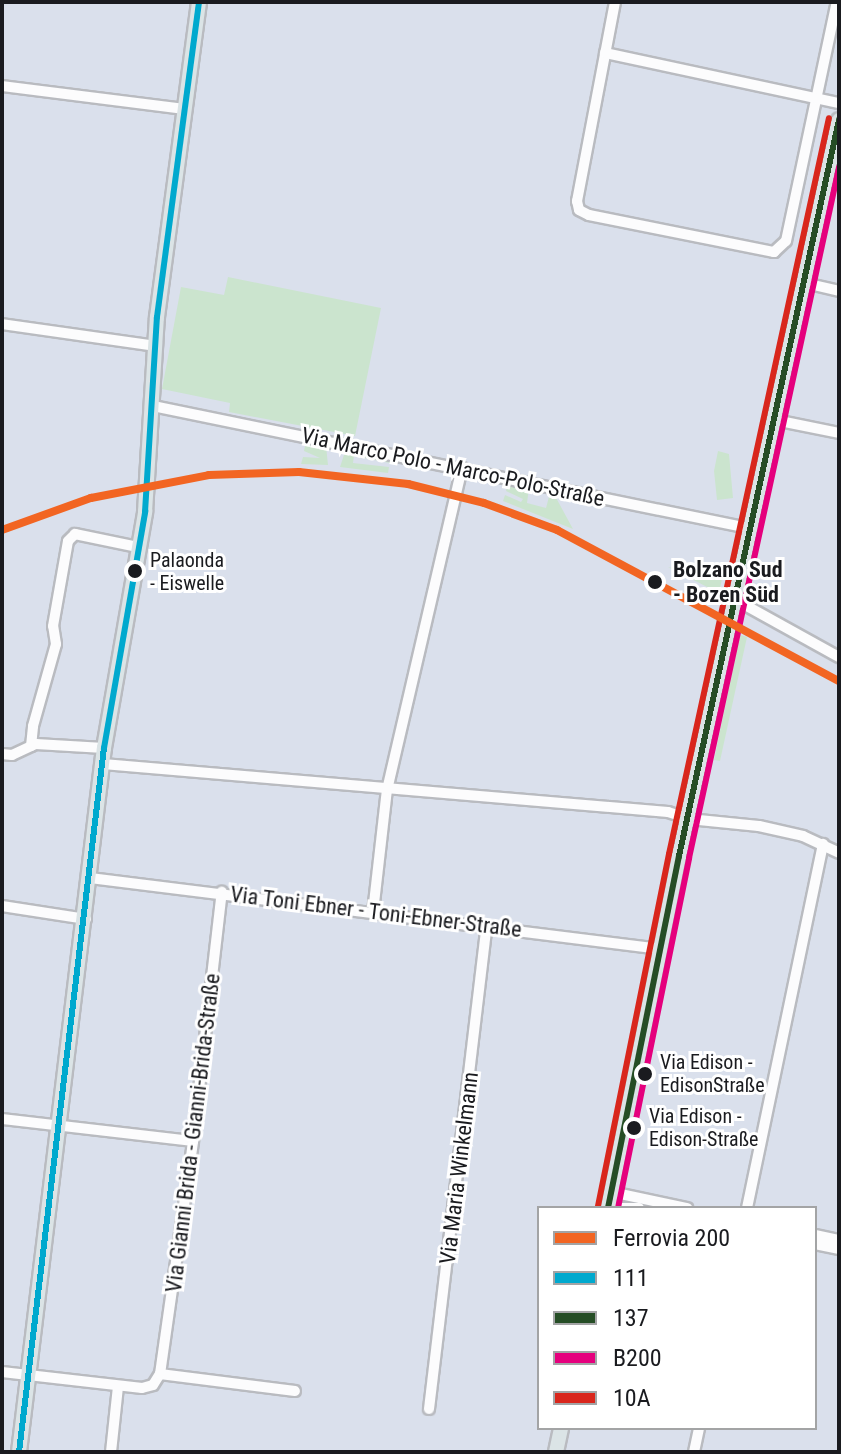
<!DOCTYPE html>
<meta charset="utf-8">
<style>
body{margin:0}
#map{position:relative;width:841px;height:1454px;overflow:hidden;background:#eaedf4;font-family:"Roboto Condensed",sans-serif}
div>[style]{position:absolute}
.built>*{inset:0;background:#dae0ec}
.green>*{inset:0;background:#cbe4ce}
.roads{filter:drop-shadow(2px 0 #b9bbc0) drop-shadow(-2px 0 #b9bbc0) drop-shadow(0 2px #b9bbc0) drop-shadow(0 -2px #b9bbc0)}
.minor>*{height:10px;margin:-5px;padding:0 5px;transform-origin:5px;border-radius:5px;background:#fcfcfd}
.major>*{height:14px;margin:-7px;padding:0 7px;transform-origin:7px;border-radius:7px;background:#dbe4e6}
.bus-1>*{height:6px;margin:-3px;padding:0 3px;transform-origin:3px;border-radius:3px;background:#00a9ce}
.bus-2>*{height:6px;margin:-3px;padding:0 3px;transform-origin:3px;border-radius:3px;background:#254d25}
.bus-3>*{height:6px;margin:-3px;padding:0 3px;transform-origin:3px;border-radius:3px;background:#e5007d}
.bus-4>*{height:6px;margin:-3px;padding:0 3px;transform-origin:3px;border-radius:3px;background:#d9261c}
.rail-1>*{height:8px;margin:-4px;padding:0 4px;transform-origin:4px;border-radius:4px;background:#f26522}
.dots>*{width:22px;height:22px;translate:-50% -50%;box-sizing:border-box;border:4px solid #fff;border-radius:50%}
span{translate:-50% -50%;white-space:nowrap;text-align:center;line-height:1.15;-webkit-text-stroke:6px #fff;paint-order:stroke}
.bus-label{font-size:20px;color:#1a1b1f}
.left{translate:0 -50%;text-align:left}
.street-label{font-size:22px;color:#1a1b1f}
.stop-label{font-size:22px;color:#1a1b1f;font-weight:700}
.frame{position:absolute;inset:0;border:4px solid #1a1b1f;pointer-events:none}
.legend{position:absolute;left:537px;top:1206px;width:280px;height:224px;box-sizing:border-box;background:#fff;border:2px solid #a3a4a5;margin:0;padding:10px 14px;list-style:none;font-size:24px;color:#1a1b1f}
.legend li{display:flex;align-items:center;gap:16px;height:40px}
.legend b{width:40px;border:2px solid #a3a4a5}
</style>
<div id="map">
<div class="built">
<i style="clip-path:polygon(evenodd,2px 2px,839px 2px,839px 1452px,2px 1452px,2px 2px,539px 1208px,815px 1208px,815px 1428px,539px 1428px,539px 1208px)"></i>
</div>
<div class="green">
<i style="clip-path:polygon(228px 277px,381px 308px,355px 436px,229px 412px,230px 403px,162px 389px,181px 287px,224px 295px)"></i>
<i style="clip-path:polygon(306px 441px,326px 446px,328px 465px,301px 464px,303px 457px,320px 458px,304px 451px)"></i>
<i style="clip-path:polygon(353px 451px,391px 459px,390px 463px,354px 456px,353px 463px,389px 467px,388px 473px,340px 467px,344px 455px)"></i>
<i style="clip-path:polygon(718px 451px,729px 454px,733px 498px,717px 500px,714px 471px)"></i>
<i style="clip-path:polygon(508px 483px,529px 488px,527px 503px,546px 508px,550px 493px,554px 494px,573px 529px,503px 501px,505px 495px,521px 502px,523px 499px,506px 491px)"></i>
<i style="clip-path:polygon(668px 567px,722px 579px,719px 593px)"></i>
<i style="clip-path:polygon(740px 635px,747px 637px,720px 761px,714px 760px)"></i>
</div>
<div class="roads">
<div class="minor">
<i style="left:615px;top:2px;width:203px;rotate:100.8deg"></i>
<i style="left:577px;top:201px;width:9px;rotate:77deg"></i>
<i style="left:579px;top:210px;width:11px;rotate:27deg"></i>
<i style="left:589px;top:215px;width:189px;rotate:11.3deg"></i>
<i style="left:774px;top:252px;width:16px;rotate:-43deg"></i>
<i style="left:786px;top:241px;width:244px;rotate:-78deg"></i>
<i style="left:605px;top:53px;width:239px;rotate:12.1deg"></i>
<i style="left:2px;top:86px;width:183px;rotate:7.2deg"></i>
<i style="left:805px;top:283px;width:35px;rotate:13deg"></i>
<i style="left:2px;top:324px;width:156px;rotate:8.1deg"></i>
<i style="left:153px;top:406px;width:612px;rotate:11.59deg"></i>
<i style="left:775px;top:420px;width:65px;rotate:11.5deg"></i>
<i style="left:736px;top:600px;width:118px;rotate:29deg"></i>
<i style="left:31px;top:746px;width:20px;rotate:-84deg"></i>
<i style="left:33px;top:726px;width:85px;rotate:-74.3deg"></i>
<i style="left:56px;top:644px;width:18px;rotate:-99deg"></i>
<i style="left:53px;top:626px;width:86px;rotate:-80deg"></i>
<i style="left:68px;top:541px;width:10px;rotate:-45deg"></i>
<i style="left:75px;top:534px;width:64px;rotate:11.7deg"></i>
<i style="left:2px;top:754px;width:10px;rotate:6deg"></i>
<i style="left:12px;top:755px;width:26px;rotate:-25deg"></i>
<i style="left:36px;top:744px;width:68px;rotate:3.4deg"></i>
<i style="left:103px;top:764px;width:567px;rotate:4.86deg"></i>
<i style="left:668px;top:812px;width:22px;rotate:18deg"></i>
<i style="left:689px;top:819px;width:70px;rotate:5.7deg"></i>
<i style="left:759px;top:826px;width:45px;rotate:12.8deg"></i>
<i style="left:803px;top:836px;width:40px;rotate:25deg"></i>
<i style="left:90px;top:878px;width:575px;rotate:7.09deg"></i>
<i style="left:2px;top:906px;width:85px;rotate:8.8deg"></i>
<i style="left:373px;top:912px;width:123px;rotate:-83.5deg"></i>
<i style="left:387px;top:790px;width:331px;rotate:-76.9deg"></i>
<i style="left:2px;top:1119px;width:192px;rotate:6.6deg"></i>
<i style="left:611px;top:1192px;width:78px;rotate:11.9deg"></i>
<i style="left:608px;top:1208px;width:31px"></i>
<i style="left:747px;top:1208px;width:372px;rotate:-78.2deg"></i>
<i style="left:815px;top:1235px;width:25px;rotate:12deg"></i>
<i style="left:815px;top:1244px;width:25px;rotate:12deg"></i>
<i style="left:2px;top:1372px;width:141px;rotate:6.5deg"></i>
<i style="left:142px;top:1388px;width:11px;rotate:-15deg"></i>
<i style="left:153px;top:1385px;width:13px;rotate:-58deg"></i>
<i style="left:160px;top:1374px;width:136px;rotate:7.2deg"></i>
<i style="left:160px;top:1374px;width:235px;rotate:-81.9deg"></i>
<i style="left:193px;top:1141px;width:251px;rotate:-83.4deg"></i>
<i style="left:429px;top:1409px;width:486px;rotate:-83.2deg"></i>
<i style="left:111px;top:1452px;width:66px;rotate:-83.9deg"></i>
<i style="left:694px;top:1452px;width:25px;rotate:-78deg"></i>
</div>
<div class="major">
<i style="left:608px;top:1208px;width:359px;rotate:-78.6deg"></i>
<i style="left:679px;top:856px;width:753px;rotate:-77.74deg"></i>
<i style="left:19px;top:1452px;width:709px;rotate:-83.12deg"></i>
<i style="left:104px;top:748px;width:240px;rotate:-80.1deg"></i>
<i style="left:145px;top:512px;width:195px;rotate:-86.5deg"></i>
<i style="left:157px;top:317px;width:318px;rotate:-82.4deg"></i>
<i style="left:556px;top:1452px;width:25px;rotate:-78deg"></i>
</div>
</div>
<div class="bus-1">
<i style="left:19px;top:1452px;width:709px;rotate:-83.12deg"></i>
<i style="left:104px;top:748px;width:240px;rotate:-80.1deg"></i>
<i style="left:145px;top:512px;width:195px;rotate:-86.5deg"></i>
<i style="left:157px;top:317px;width:318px;rotate:-82.4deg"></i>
</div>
<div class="bus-2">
<i style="left:608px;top:1208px;width:359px;rotate:-78.6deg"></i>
<i style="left:679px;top:856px;width:753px;rotate:-77.74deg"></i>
</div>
<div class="bus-3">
<i style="left:618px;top:1208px;width:357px;rotate:-78.5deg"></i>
<i style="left:689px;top:858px;width:707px;rotate:-77.75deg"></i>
</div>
<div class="bus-4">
<i style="left:598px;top:1206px;width:359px;rotate:-78.6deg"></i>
<i style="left:669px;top:854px;width:753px;rotate:-77.74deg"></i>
</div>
<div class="rail-1">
<i style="left:2px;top:530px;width:95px;rotate:-19.8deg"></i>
<i style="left:91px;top:498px;width:120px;rotate:-11deg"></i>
<i style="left:209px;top:475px;width:90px;rotate:-1.9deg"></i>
<i style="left:299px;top:472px;width:110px;rotate:6.3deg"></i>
<i style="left:408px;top:484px;width:78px;rotate:14deg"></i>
<i style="left:484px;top:503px;width:78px;rotate:20.3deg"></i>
<i style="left:557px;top:530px;width:320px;rotate:28.2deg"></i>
</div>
<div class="dots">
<i style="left:135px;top:571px;background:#1a1b1f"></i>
<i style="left:655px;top:582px;background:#1a1b1f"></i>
<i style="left:645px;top:1074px;background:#1a1b1f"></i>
<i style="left:634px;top:1128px;background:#1a1b1f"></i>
</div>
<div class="bus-label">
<span class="left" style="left:150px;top:572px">Palaonda<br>- Eiswelle</span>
<span class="left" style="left:660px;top:1074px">Via Edison -<br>EdisonStraße</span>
<span class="left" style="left:649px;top:1128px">Via Edison -<br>Edison-Straße</span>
</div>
<div class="street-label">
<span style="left:453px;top:467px;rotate:12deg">Via Marco Polo - Marco-Polo-Straße</span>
<span style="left:376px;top:912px;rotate:7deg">Via Toni Ebner - Toni-Ebner-Straße</span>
<span style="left:193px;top:1133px;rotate:-83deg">Via Gianni Brida - Gianni-Brida-Straße</span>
<span style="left:459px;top:1168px;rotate:-83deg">Via Maria Winkelmann</span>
</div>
<div class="stop-label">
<span class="left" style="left:673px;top:582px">Bolzano Sud<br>- Bozen Süd</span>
</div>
<div class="frame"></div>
<ul class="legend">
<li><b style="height:10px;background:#f26522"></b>Ferrovia 200</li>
<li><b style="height:10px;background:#00a9ce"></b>111</li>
<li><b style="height:10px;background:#254d25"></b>137</li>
<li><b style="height:10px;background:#e5007d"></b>B200</li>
<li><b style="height:10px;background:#d9261c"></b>10A</li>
</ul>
</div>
